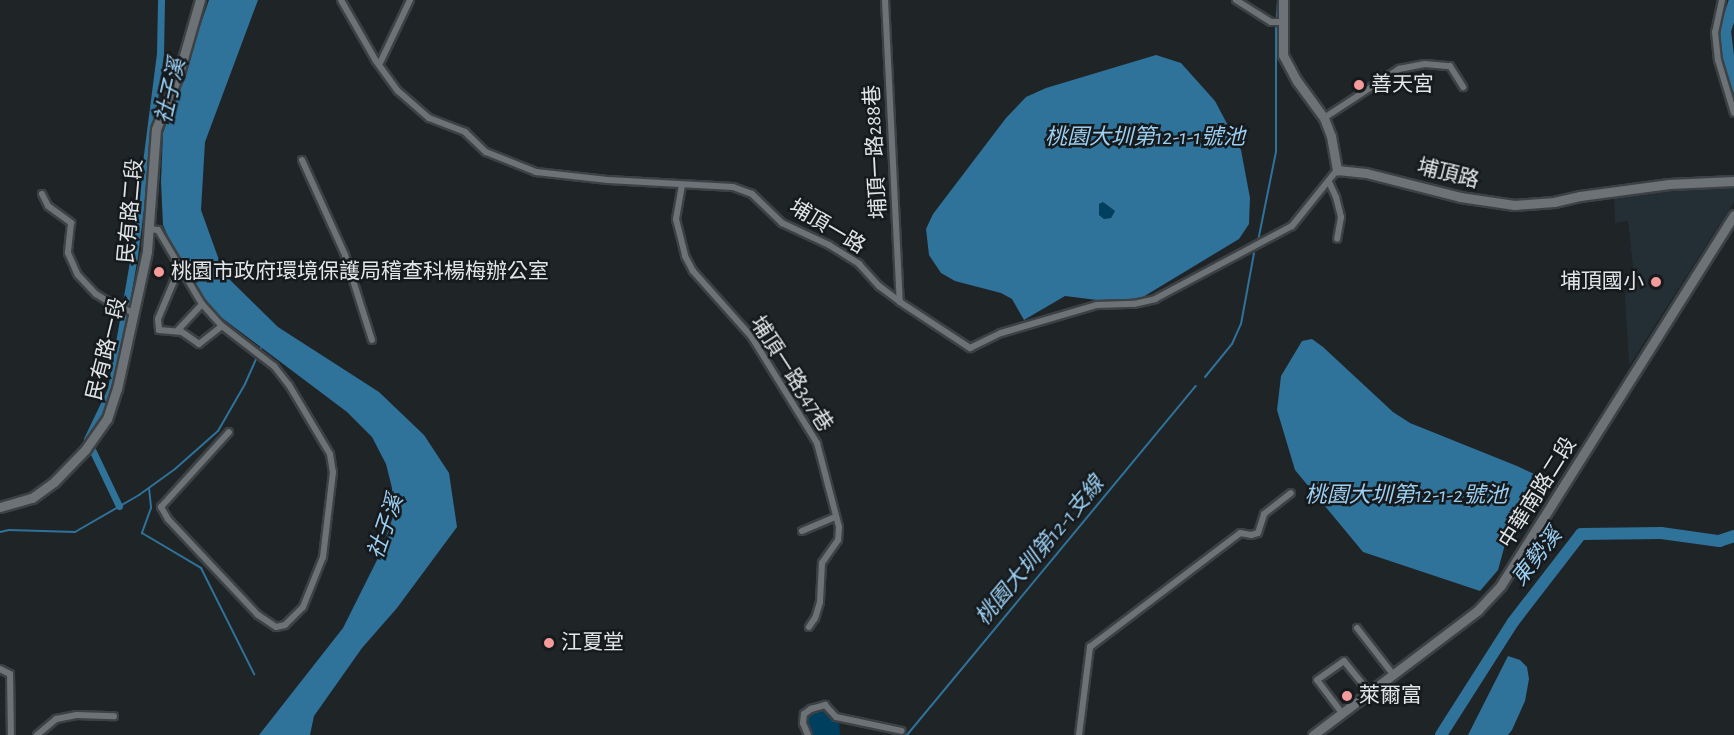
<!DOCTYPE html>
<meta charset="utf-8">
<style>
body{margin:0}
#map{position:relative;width:1734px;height:735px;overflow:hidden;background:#1f2427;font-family:"Alegreya Sans","Noto Sans TC",sans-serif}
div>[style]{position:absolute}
.built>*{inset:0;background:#232e35}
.green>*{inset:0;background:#003f5e}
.water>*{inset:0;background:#2f729a}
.stream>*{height:2px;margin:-1px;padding:0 1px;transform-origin:1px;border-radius:1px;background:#2f729a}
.canal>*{height:7px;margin:-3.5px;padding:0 3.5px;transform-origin:3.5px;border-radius:3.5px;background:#2f729a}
.river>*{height:12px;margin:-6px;padding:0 6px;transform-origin:6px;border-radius:6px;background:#2f729a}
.roads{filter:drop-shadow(2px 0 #3d4144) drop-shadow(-2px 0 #3d4144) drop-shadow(0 2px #3d4144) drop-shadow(0 -2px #3d4144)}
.street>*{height:6px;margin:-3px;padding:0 3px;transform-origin:3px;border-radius:3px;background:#6c7276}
.secondary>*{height:9px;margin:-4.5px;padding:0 4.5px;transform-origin:4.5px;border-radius:4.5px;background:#6c7276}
.dots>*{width:16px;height:16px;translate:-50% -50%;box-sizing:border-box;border:3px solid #161a1d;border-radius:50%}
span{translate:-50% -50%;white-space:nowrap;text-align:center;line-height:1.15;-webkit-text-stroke:5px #161a1d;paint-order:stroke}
.poi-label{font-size:21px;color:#e2e5e7}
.left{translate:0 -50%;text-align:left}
.right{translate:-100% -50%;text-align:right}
.street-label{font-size:21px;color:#e2e5e7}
.water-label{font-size:22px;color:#9bcff2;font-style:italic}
</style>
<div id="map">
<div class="built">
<i style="clip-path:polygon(1734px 184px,1734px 202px,1629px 366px,1625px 296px,1633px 267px,1628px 221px,1615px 223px,1614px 195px)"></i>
</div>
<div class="green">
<i style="clip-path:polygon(1103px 202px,1115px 211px,1111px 218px,1104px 219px,1099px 215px,1099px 204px)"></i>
<i style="clip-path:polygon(827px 709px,839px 719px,840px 735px,813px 735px,807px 723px,808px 716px,815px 711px)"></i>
</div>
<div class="water">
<i style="clip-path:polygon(209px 0,258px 0,205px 142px,201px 210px,224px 274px,278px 327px,379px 392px,424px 435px,449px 473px,457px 527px,397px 608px,362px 648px,314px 716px,310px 735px,259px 735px,343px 628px,380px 554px,394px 514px,392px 488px,386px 464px,372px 437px,347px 412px,210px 309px,181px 267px,163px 225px,161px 182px,163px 133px)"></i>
<i style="clip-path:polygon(evenodd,1156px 55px,1181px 63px,1215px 101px,1241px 150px,1250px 198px,1249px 224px,1239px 239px,1138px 300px,1105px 301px,1065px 296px,1024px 320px,1012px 299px,1001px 293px,955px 281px,941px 273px,929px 255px,926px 229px,933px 214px,1006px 118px,1026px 97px,1046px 88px,1156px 55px,1103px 202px,1115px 211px,1111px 218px,1104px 219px,1099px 215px,1099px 204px,1103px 202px)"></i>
<i style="clip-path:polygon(1312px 339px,1323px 347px,1393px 412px,1410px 423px,1517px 466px,1534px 474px,1540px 481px,1537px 493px,1507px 537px,1498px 570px,1480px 591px,1363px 552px,1295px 470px,1277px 410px,1281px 376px,1302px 341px)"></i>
<i style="clip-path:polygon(1508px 656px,1520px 660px,1527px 667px,1529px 679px,1525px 701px,1512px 730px,1508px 735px,1468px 735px)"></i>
</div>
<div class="stream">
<i style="left:1277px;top:18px;width:18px;rotate:-87deg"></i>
<i style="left:1258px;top:241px;width:91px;rotate:-78.6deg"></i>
<i style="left:1276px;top:152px;width:124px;rotate:-90deg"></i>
<i style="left:1205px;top:377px;width:43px;rotate:-50.7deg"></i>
<i style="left:1232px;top:344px;width:22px;rotate:-66deg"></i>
<i style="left:1241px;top:324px;width:72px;rotate:-79.6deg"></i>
<i style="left:149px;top:488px;width:20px;rotate:84deg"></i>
<i style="left:151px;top:508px;width:27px;rotate:110deg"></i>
<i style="left:142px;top:533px;width:69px;rotate:30.7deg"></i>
<i style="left:201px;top:568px;width:119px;rotate:63.4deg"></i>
<i style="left:0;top:532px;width:9px;rotate:-13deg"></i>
<i style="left:9px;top:530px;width:66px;rotate:1.7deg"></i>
<i style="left:75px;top:532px;width:74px;rotate:-30deg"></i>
<i style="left:139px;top:495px;width:44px;rotate:-35.8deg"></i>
<i style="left:175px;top:469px;width:57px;rotate:-41.5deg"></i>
<i style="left:218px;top:431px;width:54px;rotate:-60.1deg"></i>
<i style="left:245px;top:384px;width:39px;rotate:-66deg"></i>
<i style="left:907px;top:735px;width:453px;rotate:-50.4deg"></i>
</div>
<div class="canal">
<i style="left:119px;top:506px;width:74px;rotate:-115.5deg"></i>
<i style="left:87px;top:439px;width:55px;rotate:-64.4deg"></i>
<i style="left:111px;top:389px;width:135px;rotate:-80.2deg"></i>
<i style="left:134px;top:256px;width:204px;rotate:-82.7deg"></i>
<i style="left:160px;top:54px;width:54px;rotate:-88.9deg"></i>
</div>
<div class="river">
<i style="left:1734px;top:3px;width:29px;rotate:108deg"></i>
<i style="left:1725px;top:31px;width:50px;rotate:83.2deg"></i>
<i style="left:1731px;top:81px;width:9px;rotate:69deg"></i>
<i style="left:1441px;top:735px;width:134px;rotate:-57.5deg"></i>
<i style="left:1513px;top:622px;width:111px;rotate:-52.3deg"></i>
<i style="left:1581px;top:534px;width:80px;rotate:-0.7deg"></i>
<i style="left:1661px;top:533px;width:59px;rotate:7.9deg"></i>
<i style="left:1719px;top:541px;width:16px;rotate:-18deg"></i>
</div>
<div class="roads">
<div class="street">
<i style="left:341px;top:0;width:70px;rotate:60.2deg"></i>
<i style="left:376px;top:61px;width:37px;rotate:54deg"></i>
<i style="left:398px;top:91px;width:41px;rotate:41.1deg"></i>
<i style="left:429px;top:118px;width:39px;rotate:21deg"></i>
<i style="left:465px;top:132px;width:29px;rotate:44deg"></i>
<i style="left:486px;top:152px;width:54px;rotate:21.8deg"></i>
<i style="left:536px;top:172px;width:72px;rotate:6.3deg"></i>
<i style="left:608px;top:180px;width:125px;rotate:3.2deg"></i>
<i style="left:733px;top:187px;width:20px;rotate:20deg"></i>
<i style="left:752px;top:194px;width:42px;rotate:44deg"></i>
<i style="left:782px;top:223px;width:52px;rotate:25.1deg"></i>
<i style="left:829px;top:245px;width:36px;rotate:32deg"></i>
<i style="left:859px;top:264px;width:30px;rotate:48deg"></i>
<i style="left:879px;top:286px;width:26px;rotate:37deg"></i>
<i style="left:900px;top:302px;width:84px;rotate:33.3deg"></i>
<i style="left:970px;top:348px;width:34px;rotate:-26deg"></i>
<i style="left:1001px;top:333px;width:100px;rotate:-16.3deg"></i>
<i style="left:1097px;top:305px;width:37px;rotate:-2deg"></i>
<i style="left:1134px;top:304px;width:22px;rotate:-13deg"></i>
<i style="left:1155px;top:299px;width:155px;rotate:-28.1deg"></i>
<i style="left:1292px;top:226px;width:72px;rotate:-51.2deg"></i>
<i style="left:885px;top:0;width:302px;rotate:87.2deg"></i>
<i style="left:1236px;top:0;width:41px;rotate:32.2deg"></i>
<i style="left:1271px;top:22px;width:11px"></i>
<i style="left:1722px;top:0;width:33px;rotate:102deg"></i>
<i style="left:1715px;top:32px;width:28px;rotate:84deg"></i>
<i style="left:1718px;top:60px;width:55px;rotate:73.2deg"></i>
<i style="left:380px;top:63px;width:70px;rotate:-64.5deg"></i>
<i style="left:1324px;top:118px;width:90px;rotate:-33.2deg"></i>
<i style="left:1399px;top:69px;width:26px;rotate:-11deg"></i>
<i style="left:1425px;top:64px;width:25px;rotate:5deg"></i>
<i style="left:1450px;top:66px;width:25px;rotate:58deg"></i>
<i style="left:302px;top:160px;width:104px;rotate:65.6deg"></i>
<i style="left:345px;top:255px;width:89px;rotate:72.4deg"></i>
<i style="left:1329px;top:182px;width:17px;rotate:65deg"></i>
<i style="left:1336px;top:197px;width:21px;rotate:76deg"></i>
<i style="left:1341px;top:217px;width:22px;rotate:100deg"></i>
<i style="left:682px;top:185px;width:35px;rotate:100deg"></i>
<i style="left:676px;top:219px;width:38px;rotate:76deg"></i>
<i style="left:685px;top:256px;width:17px;rotate:62deg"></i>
<i style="left:693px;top:271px;width:87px;rotate:48.3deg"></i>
<i style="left:751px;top:336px;width:126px;rotate:58.3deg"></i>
<i style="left:817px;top:443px;width:87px;rotate:75.3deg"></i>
<i style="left:839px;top:527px;width:13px;rotate:94deg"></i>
<i style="left:838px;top:540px;width:28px;rotate:125deg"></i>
<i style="left:822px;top:563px;width:39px;rotate:93deg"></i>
<i style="left:820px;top:602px;width:17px;rotate:107deg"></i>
<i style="left:815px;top:618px;width:11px;rotate:124deg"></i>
<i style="left:42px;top:194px;width:13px;rotate:63deg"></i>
<i style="left:48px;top:206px;width:29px;rotate:36deg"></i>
<i style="left:71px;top:223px;width:30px;rotate:96deg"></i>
<i style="left:68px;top:253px;width:24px;rotate:66deg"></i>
<i style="left:78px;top:275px;width:26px;rotate:47deg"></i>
<i style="left:96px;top:294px;width:22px;rotate:32deg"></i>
<i style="left:115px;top:306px;width:21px;rotate:19deg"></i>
<i style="left:150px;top:229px;width:8px;rotate:7deg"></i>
<i style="left:158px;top:230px;width:86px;rotate:59.3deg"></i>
<i style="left:202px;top:304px;width:30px;rotate:48deg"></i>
<i style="left:222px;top:326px;width:66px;rotate:37.6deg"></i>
<i style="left:274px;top:366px;width:24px;rotate:52deg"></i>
<i style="left:289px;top:385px;width:80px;rotate:59.3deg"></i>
<i style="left:330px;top:454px;width:18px;rotate:81deg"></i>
<i style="left:333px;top:472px;width:86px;rotate:96.7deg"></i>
<i style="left:323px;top:557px;width:54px;rotate:111.8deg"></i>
<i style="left:303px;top:607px;width:25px;rotate:135deg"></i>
<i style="left:285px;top:625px;width:9px;rotate:167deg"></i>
<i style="left:276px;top:627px;width:22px;rotate:-146deg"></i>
<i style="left:258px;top:615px;width:132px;rotate:-133.2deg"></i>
<i style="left:168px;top:519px;width:14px;rotate:-120deg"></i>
<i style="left:161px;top:507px;width:101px;rotate:-47.8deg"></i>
<i style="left:179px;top:269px;width:54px;rotate:112.8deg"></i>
<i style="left:158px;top:319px;width:11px;rotate:85deg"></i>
<i style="left:159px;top:330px;width:23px;rotate:5deg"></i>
<i style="left:182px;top:332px;width:21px;rotate:35deg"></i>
<i style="left:199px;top:344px;width:29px;rotate:-38deg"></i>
<i style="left:177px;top:331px;width:37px;rotate:-47deg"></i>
<i style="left:802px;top:531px;width:36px;rotate:-23deg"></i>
<i style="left:1357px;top:628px;width:57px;rotate:52.1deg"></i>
<i style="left:0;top:669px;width:11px;rotate:27deg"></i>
<i style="left:10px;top:674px;width:61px;rotate:89.1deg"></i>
<i style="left:1342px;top:713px;width:41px;rotate:-127.1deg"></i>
<i style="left:1317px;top:680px;width:33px;rotate:-35deg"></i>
<i style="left:1344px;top:661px;width:40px;rotate:51deg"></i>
<i style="left:37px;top:735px;width:25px;rotate:-40deg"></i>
<i style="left:56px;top:719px;width:21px;rotate:-11deg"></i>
<i style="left:77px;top:715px;width:37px;rotate:2deg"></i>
<i style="left:808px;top:735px;width:13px;rotate:-113deg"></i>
<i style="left:803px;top:723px;width:9px;rotate:-84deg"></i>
<i style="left:804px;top:714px;width:9px;rotate:-36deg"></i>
<i style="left:811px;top:709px;width:15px;rotate:-16deg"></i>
<i style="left:825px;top:705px;width:16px;rotate:47deg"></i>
<i style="left:836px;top:717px;width:67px;rotate:12deg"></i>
<i style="left:1079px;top:735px;width:89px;rotate:-82.9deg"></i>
<i style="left:1090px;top:647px;width:188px;rotate:-37.2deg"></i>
<i style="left:1240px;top:533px;width:11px;rotate:10deg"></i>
<i style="left:1251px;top:535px;width:7px;rotate:-16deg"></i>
<i style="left:1258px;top:533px;width:20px;rotate:-72deg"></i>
<i style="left:1264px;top:514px;width:34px;rotate:-38deg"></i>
</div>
<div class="secondary">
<i style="left:1283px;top:0;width:55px;rotate:90deg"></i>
<i style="left:1283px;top:55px;width:30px;rotate:62deg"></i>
<i style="left:1297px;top:81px;width:46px;rotate:53.9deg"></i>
<i style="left:1324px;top:118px;width:19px;rotate:69deg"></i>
<i style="left:1331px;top:136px;width:35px;rotate:80deg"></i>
<i style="left:1337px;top:170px;width:29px;rotate:6deg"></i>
<i style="left:1366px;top:173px;width:97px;rotate:14.3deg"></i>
<i style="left:1460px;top:197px;width:55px;rotate:8.4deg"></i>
<i style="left:1514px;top:205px;width:40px;rotate:-4.3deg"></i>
<i style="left:1554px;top:202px;width:27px;rotate:-13deg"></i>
<i style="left:1580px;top:196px;width:90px;rotate:-7.7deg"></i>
<i style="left:1669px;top:184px;width:65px;rotate:-2.6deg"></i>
<i style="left:0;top:507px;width:33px;rotate:-16deg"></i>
<i style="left:32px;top:498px;width:27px;rotate:-36deg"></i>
<i style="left:54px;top:482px;width:45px;rotate:-45.9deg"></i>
<i style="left:85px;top:450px;width:38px;rotate:-55deg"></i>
<i style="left:107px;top:419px;width:32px;rotate:-72deg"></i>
<i style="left:117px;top:389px;width:141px;rotate:-77.7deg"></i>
<i style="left:147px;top:251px;width:122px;rotate:-85.8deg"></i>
<i style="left:156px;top:129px;width:61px;rotate:-67.7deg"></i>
<i style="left:179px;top:73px;width:76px;rotate:-74deg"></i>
<i style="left:1313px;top:735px;width:207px;rotate:-37.1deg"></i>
<i style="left:1478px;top:610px;width:34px;rotate:-47deg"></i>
<i style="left:1501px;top:585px;width:437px;rotate:-57.8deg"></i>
</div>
</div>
<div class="dots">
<i style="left:1359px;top:85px;background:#f59b9c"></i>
<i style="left:159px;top:272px;background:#f59b9c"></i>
<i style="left:1656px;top:282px;background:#f59b9c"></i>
<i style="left:549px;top:643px;background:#f59b9c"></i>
<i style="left:1347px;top:696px;background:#f59b9c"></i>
</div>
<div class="poi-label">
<span class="left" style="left:1371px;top:85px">善天宮</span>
<span class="left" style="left:171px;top:272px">桃園市政府環境保護局稽查科楊梅辦公室</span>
<span class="right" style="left:1644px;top:282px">埔頂國小</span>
<span class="left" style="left:561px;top:643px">江夏堂</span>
<span class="left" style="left:1359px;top:696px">萊爾富</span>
</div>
<div class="street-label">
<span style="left:876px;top:152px;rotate:-93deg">埔頂一路288巷</span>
<span style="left:1448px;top:174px;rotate:14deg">埔頂路</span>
<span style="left:131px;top:211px;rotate:-85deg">民有路二段</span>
<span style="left:827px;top:227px;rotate:31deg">埔頂一路</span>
<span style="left:107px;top:349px;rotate:-76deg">民有路一段</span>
<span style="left:791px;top:374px;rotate:57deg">埔頂一路347巷</span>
<span style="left:1538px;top:493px;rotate:-58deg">中華南路二段</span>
</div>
<div class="water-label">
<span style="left:171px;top:91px;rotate:-77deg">社子溪</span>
<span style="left:1145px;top:138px">桃園大圳第12-1-1號池</span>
<span style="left:1406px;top:496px">桃園大圳第12-1-2號池</span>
<span style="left:386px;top:527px;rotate:-71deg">社子溪</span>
<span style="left:1040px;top:551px;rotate:-50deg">桃園大圳第12-1支線</span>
<span style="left:1537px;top:557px;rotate:-52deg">東勢溪</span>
</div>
</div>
